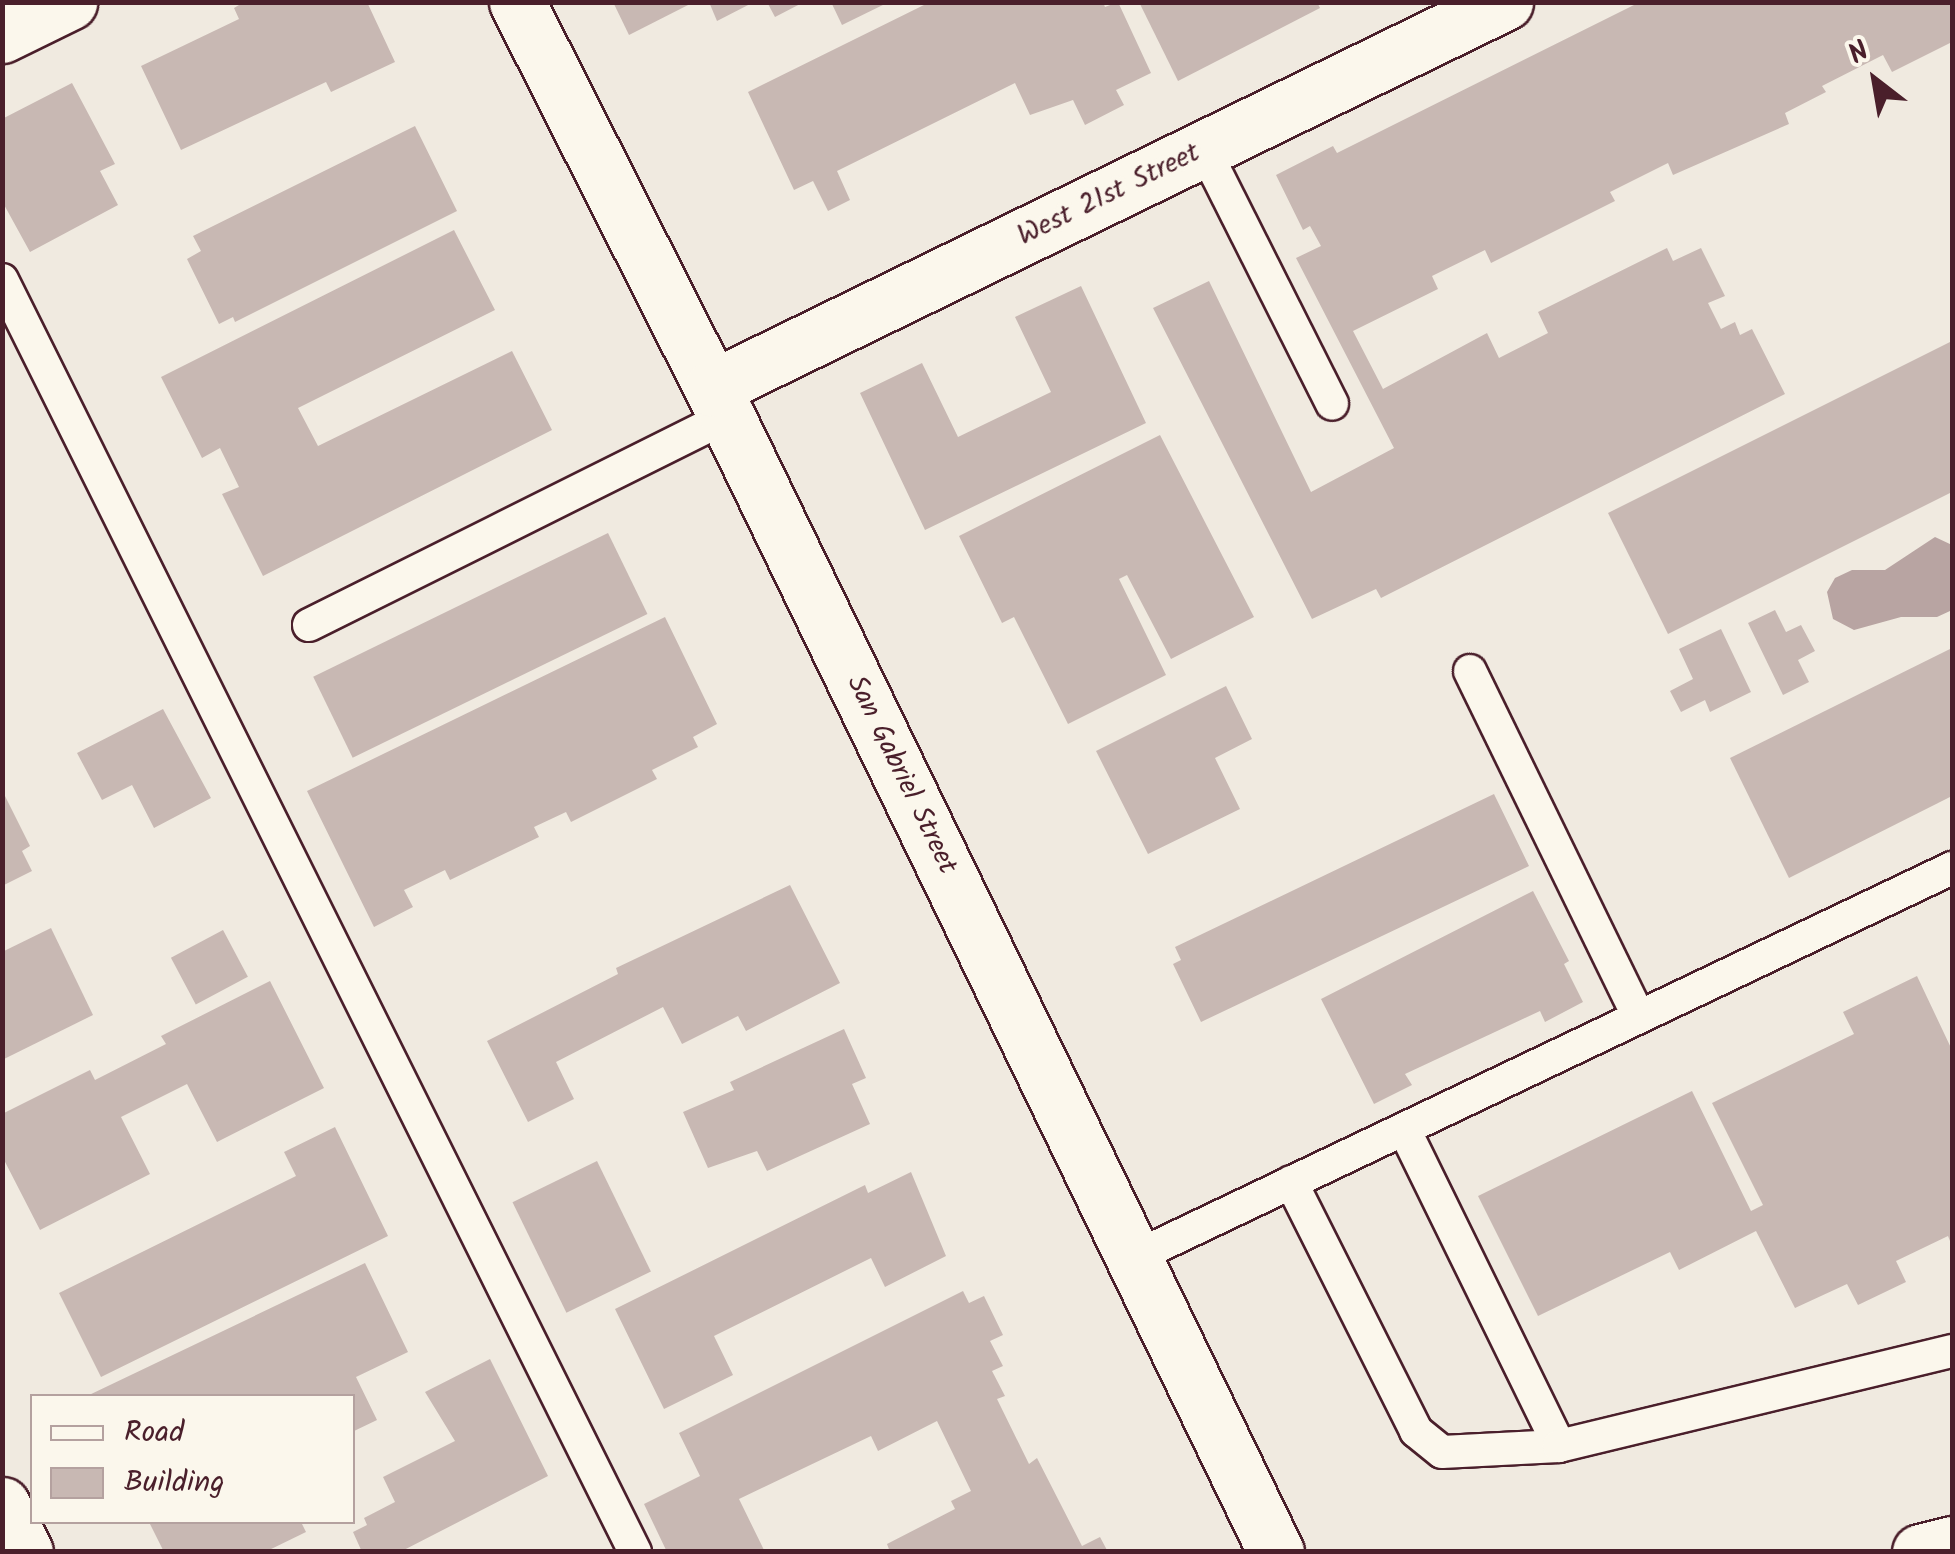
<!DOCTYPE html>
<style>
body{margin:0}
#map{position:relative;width:1955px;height:1554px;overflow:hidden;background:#f0eae0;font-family:Kalam,sans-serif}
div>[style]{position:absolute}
.water>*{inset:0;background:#b8a4a2}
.building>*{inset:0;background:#c8b8b3;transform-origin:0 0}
.roads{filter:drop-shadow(2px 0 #4a1f2b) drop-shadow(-2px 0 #4a1f2b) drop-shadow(0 2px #4a1f2b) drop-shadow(0 -2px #4a1f2b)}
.lane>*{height:32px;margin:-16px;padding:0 16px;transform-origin:16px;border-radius:16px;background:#fbf7ec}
.street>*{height:55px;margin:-27.5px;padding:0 27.5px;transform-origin:27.5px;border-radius:27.5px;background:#fbf7ec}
.secondary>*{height:55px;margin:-27.5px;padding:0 27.5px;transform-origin:27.5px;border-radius:27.5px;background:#fbf7ec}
span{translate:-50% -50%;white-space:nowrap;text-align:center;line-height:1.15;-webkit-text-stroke:9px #fbf7ec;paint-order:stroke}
.street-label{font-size:28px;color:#4a1f2b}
.frame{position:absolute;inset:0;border:5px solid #4a1f2b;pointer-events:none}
.legend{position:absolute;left:30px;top:1394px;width:325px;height:130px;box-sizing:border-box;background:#fbf7ec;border:2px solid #b4a19f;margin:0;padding:12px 18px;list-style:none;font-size:30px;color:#4a1f2b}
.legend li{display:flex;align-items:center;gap:20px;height:50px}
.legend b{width:50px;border:2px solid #b4a19f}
.north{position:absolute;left:1825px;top:30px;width:100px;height:100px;-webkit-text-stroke:8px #fbf7ec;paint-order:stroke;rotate:329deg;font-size:28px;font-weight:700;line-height:40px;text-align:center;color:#4a1f2b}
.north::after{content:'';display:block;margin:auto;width:35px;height:45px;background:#4a1f2b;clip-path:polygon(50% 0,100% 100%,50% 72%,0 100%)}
</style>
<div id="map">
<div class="water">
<i style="clip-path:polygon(1935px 537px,1952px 545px,1950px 611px,1937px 617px,1901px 617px,1854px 630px,1833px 619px,1827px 592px,1835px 578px,1852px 570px,1885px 570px)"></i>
</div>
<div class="building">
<i style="clip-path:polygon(244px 2px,367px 2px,395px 62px,331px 92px,326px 82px,181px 150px,141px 66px,239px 19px,234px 8px)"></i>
<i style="clip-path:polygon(613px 2px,694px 2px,629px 35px)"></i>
<i style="clip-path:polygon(709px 2px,754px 2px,717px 21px)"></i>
<i style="clip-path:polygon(767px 2px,804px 2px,775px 17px)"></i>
<i style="clip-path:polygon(831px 2px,889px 2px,842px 25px)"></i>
<i style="clip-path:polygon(930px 2px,1103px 2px,1105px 7px,1118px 2px,1151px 73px,1116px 90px,1124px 105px,1085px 125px,1073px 100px,1030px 115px,1015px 83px,837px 171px,850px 200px,828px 211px,813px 181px,794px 190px,748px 92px)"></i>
<i style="clip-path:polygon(1139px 2px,1317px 2px,1320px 8px,1178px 81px)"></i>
<i style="clip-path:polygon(1640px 2px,1952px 2px,1952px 42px,1892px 72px,1883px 55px,1822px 86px,1826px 92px,1785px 113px,1789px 124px,1673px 175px,1668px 163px,1610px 192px,1615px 201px,1491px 263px,1485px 250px,1432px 276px,1438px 289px,1353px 331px,1383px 389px,1487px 333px,1499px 358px,1548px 333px,1538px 312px,1667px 248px,1673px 261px,1701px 248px,1725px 296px,1708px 303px,1721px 329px,1735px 322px,1740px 335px,1752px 329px,1785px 394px,1381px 598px,1376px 589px,1312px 619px,1153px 308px,1209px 281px,1311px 492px,1394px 448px,1296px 258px,1321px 246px,1310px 226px,1303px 230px,1276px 175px,1333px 146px,1337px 153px)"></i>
<i style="clip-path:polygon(72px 83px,115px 164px,100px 171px,118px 205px,30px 252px,2px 201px,2px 119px)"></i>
<i style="clip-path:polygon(415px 126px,457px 211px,235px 322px,233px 317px,219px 324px,187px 259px,201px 251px,193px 236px)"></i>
<i style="clip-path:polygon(454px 230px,495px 310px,298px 408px,318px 446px,512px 351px,552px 430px,263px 576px,222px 494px,239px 487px,220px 448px,202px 458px,161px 377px)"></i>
<i style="clip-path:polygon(1081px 286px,1146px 423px,925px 530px,860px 393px,922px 363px,958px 437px,1051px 392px,1015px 317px)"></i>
<i style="clip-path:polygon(1952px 341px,1952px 492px,1668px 634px,1608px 513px)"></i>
<i style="clip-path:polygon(1160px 435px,1254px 617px,1171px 659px,1127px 575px,1119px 579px,1166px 675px,1068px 724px,1014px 617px,1002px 623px,959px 536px)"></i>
<i style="left:608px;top:533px;width:90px;height:328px;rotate:64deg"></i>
<i style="clip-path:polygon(1775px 610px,1786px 632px,1801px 625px,1815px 651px,1798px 660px,1809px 682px,1783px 695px,1748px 623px)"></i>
<i style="clip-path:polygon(665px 617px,717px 724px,693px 737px,698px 747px,652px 770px,657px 779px,571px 822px,566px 812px,534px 827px,539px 837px,450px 880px,445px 870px,404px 890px,413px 907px,374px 927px,307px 791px)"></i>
<i style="clip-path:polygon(1721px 629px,1751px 692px,1710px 712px,1705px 700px,1681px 712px,1670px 691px,1693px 679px,1679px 649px)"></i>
<i style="clip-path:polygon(1952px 648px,1952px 796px,1789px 878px,1730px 758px)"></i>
<i style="clip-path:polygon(1226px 686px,1252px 739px,1215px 758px,1240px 809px,1148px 854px,1096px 751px)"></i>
<i style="clip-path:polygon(163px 709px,211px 798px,154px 828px,132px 785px,102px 800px,77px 753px)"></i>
<i style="clip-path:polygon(2px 790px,30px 846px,22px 851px,32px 871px,2px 886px)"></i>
<i style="clip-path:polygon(1494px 794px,1529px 866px,1201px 1022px,1173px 964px,1181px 960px,1175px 947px)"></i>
<i style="clip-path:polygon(790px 885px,840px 983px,746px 1031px,738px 1016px,682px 1044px,663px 1007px,556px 1062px,574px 1099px,528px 1122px,487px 1041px,618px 974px,616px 968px)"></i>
<i style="clip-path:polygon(1533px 891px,1569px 961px,1564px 964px,1583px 1002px,1545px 1022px,1540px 1011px,1405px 1074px,1412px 1085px,1374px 1104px,1321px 999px)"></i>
<i style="clip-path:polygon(51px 928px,93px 1015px,2px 1060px,2px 952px)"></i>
<i style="left:223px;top:930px;width:53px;height:59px;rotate:62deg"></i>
<i style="clip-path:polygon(1917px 976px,1952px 1050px,1952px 1246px,1948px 1236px,1896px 1261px,1906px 1282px,1858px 1305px,1847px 1284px,1795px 1308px,1756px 1231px,1679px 1270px,1670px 1252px,1538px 1316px,1478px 1196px,1692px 1091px,1751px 1211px,1763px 1205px,1712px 1103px,1854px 1034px,1843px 1012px)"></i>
<i style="clip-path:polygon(270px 981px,324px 1088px,217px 1142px,187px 1084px,121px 1117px,150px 1174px,40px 1230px,2px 1156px,2px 1114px,90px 1070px,95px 1080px,166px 1044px,161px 1036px)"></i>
<i style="clip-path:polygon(844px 1029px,866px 1078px,852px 1084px,870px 1124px,767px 1171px,757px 1151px,708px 1168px,683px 1112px,734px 1090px,730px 1082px)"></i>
<i style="clip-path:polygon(335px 1127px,388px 1236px,101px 1377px,59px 1293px,296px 1176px,284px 1152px)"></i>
<i style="left:597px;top:1161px;width:123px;height:94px;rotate:64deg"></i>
<i style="clip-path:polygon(911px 1172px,946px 1256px,885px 1287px,871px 1258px,714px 1336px,733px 1375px,664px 1409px,615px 1309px,865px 1185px,868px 1193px)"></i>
<i style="clip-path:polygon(365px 1263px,408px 1352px,356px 1377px,377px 1420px,352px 1432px,352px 1396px,87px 1396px)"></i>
<i style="clip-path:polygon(963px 1291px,969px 1303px,984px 1296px,1003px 1335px,990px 1341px,1003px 1366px,992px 1371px,1005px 1396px,997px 1399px,1029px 1464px,1037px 1458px,1082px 1546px,1100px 1537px,1108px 1552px,890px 1552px,887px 1544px,955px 1509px,951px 1501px,971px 1491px,937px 1421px,878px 1451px,871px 1436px,739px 1499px,765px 1552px,667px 1552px,644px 1504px,700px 1476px,679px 1433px)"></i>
<i style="clip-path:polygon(490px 1359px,548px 1476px,400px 1552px,362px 1552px,353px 1532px,367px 1525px,364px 1518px,395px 1502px,383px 1477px,455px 1441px,425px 1392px)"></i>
<i style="clip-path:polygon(149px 1522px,301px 1522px,306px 1532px,265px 1552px,164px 1552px)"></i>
</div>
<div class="roads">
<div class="lane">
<i style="left:1204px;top:149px;width:285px;rotate:63.3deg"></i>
<i style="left:2px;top:280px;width:1421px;rotate:63.54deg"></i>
<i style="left:309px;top:625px;width:467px;rotate:-26.5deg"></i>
<i style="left:1470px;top:671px;width:384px;rotate:64deg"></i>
<i style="left:1404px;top:1129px;width:353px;rotate:63.9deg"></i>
<i style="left:1291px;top:1182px;width:279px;rotate:63.3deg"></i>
<i style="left:1416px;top:1431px;width:33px;rotate:39deg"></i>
<i style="left:1442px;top:1452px;width:117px;rotate:-2.9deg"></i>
<i style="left:1559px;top:1446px;width:404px;rotate:-13.6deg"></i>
<i style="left:1135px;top:1257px;width:905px;rotate:-25.46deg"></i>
</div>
<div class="street">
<i style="left:517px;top:2px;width:465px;rotate:63.2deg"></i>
<i style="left:727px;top:417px;width:1261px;rotate:64.19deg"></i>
<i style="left:2px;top:35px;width:75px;rotate:-26.2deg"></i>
<i style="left:712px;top:388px;width:882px;rotate:-25.95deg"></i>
<i style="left:2px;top:1505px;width:52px;rotate:63.9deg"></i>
</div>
<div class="secondary">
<i style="left:1920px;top:1552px;width:33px;rotate:-14deg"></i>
</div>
</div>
<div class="street-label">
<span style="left:1109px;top:195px;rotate:-26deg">West 21st Street</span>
<span style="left:901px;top:775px;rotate:64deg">San Gabriel Street</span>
</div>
<div class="frame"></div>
<ul class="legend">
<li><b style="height:12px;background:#fbf7ec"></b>Road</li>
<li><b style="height:28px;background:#c8b8b3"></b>Building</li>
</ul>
<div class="north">N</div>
</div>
